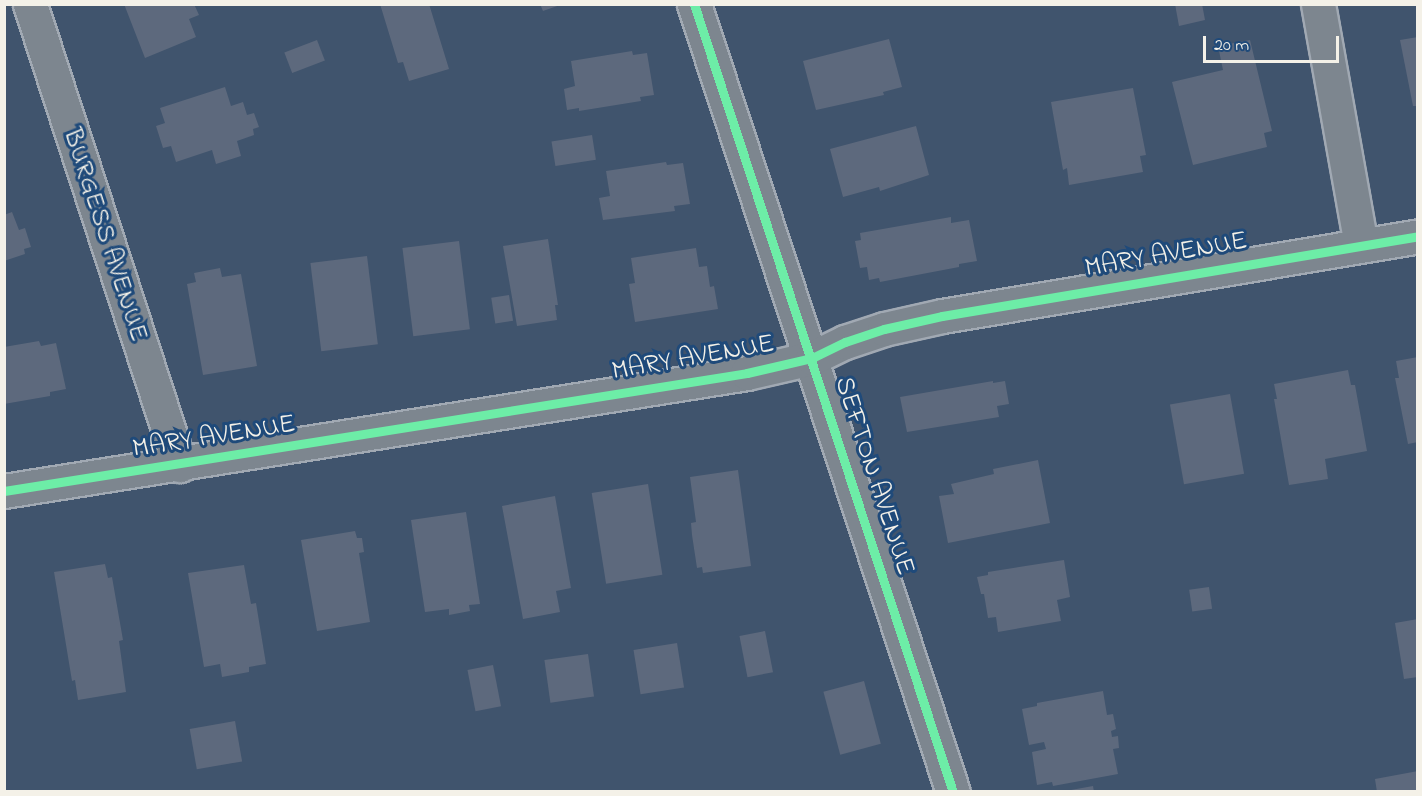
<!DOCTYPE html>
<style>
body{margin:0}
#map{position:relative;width:1422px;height:796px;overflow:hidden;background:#40546d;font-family:"Indie Flower",sans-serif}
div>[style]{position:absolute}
.building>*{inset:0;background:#5d697d;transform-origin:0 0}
.roads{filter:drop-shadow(2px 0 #a1a9b3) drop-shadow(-2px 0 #a1a9b3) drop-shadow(0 2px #a1a9b3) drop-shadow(0 -2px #a1a9b3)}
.street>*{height:33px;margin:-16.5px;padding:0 16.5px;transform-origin:16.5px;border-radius:16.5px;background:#7d868f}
.cycleway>*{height:9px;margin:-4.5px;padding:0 4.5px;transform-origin:4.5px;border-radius:4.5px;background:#6deda7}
span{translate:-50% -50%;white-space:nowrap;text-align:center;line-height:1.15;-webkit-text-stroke:6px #1f4a7a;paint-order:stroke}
.street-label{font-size:27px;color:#f4f1e8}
.frame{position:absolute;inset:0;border:6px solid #f4f1e8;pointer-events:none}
.scale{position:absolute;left:1203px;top:36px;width:136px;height:27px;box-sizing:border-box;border:3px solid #f4f1e8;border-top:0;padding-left:8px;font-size:18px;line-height:21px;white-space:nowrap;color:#f4f1e8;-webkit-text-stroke:4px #1f4a7a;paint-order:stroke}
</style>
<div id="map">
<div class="building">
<i style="clip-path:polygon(124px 4px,194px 4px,199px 15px,189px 19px,196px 37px,145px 58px)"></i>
<i style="clip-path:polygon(380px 4px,429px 4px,449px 69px,409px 81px,403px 62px,398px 63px)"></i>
<i style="clip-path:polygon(540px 4px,560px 4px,560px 5px,543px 11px)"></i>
<i style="clip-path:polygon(1175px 4px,1202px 4px,1205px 20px,1179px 26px)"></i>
<i style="clip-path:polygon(1418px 37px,1418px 106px,1413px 106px,1400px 40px)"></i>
<i style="clip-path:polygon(889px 39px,902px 87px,883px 92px,884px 95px,816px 110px,803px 61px)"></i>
<i style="left:317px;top:40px;width:22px;height:35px;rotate:69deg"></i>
<i style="clip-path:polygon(1250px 40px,1272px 131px,1264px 133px,1267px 147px,1193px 165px,1172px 82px,1223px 70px,1218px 46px)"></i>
<i style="clip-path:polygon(632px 51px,633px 55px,647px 53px,654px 95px,640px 97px,641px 101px,579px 111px,579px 108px,567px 110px,564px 89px,575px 86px,571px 61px)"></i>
<i style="clip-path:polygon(225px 87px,231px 106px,243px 102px,247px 115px,254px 113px,259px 127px,253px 129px,254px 135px,237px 141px,241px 156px,216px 164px,212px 150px,176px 162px,171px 146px,163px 148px,156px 126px,165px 123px,160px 108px)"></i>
<i style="clip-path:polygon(1133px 88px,1146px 155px,1140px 156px,1143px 172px,1069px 185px,1067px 168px,1063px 170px,1051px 102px)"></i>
<i style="clip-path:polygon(916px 126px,929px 175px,880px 191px,879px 187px,843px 197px,830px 149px)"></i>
<i style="left:592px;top:135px;width:25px;height:41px;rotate:81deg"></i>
<i style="clip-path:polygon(666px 162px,667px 165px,683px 163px,690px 204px,674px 206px,675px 211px,603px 220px,599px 198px,610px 196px,606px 171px)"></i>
<i style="clip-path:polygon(12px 212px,19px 230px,25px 228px,31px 247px,24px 249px,25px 254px,4px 261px,4px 215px)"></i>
<i style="clip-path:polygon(951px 217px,951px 223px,969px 220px,977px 261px,959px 264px,959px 267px,880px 282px,879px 278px,869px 280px,867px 267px,860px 268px,855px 241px,861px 240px,860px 233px)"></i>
<i style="clip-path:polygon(548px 239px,558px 305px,555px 305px,557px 320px,517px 326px,503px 246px)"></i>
<i style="left:459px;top:241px;width:89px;height:57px;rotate:83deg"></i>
<i style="clip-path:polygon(696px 248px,699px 267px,707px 266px,710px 287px,714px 286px,718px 309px,635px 322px,629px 284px,635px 283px,631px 258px)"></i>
<i style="left:367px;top:256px;width:89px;height:57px;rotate:83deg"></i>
<i style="clip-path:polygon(220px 268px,222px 277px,241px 274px,257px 366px,203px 375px,187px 284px,196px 282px,194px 273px)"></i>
<i style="left:509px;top:295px;width:26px;height:18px;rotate:81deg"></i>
<i style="clip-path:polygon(39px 341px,41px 346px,56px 343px,66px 389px,50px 392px,50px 396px,4px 404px,4px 347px)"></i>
<i style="clip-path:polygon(1418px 357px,1418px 442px,1408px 444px,1395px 378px,1399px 378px,1396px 361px)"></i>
<i style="clip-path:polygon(1348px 370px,1351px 385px,1355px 385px,1367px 451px,1325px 459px,1328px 479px,1289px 485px,1274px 399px,1277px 399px,1274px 384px)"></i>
<i style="clip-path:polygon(993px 381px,993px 383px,1005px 381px,1009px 404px,997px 406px,999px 417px,907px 432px,900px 397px)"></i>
<i style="left:1230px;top:394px;width:81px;height:61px;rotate:80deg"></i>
<i style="clip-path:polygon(1038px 460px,1050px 523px,948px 543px,939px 496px,954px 494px,951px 484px,994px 474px,993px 469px)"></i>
<i style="clip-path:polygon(738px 470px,751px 566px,703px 573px,702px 567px,697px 568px,692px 535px,691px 523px,696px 522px,690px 477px)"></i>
<i style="left:648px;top:484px;width:92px;height:57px;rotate:81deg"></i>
<i style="clip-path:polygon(555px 496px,571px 588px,556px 591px,560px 612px,523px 619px,502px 506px)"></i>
<i style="clip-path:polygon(466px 512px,480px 604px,469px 605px,470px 611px,449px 615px,449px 609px,425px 612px,411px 520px)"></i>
<i style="clip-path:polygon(355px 531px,357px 538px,362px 538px,364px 552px,359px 553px,370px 622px,317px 631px,301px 540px)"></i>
<i style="clip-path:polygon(1064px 560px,1070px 597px,1057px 600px,1061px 621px,998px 632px,996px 617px,988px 618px,984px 594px,981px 594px,977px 577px,988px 575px,988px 572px)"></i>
<i style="clip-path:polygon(105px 564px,108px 578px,112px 577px,123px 640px,119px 641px,126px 692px,78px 700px,75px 680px,72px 681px,54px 572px)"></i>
<i style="clip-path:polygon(244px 565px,251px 604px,256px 603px,266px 664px,249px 667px,249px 672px,222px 677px,220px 664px,204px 667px,188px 573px)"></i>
<i style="left:1209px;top:587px;width:22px;height:20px;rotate:82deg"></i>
<i style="clip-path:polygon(1418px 619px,1418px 677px,1404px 679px,1395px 623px)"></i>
<i style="left:765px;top:631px;width:42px;height:26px;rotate:79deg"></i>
<i style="left:677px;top:643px;width:45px;height:44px;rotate:81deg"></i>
<i style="left:588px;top:654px;width:43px;height:44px;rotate:82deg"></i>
<i style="left:493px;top:665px;width:42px;height:26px;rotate:79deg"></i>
<i style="left:864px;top:681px;width:65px;height:42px;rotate:75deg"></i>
<i style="clip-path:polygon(1103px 691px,1107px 715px,1113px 714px,1116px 729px,1111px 731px,1112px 737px,1118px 736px,1119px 748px,1113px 749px,1118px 774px,1053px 786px,1052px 782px,1037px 785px,1032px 752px,1046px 749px,1044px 742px,1029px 745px,1022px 709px,1037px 706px,1037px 703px)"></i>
<i style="left:235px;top:721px;width:41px;height:46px;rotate:80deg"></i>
<i style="clip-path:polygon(1418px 771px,1418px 792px,1377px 792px,1375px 779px)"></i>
<i style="clip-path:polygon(1093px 786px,1094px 792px,1071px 792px,1071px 790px)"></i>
</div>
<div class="roads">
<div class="street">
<i style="left:30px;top:4px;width:485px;rotate:72deg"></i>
<i style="left:694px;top:4px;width:829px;rotate:71.81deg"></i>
<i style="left:1318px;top:4px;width:245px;rotate:79.9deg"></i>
<i style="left:4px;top:491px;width:752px;rotate:-9.02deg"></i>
<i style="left:747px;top:373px;width:67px;rotate:-13deg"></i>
<i style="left:812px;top:358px;width:37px;rotate:-26deg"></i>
<i style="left:845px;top:342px;width:41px;rotate:-18.4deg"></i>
<i style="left:884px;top:329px;width:59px;rotate:-12.6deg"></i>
<i style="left:942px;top:316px;width:483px;rotate:-9.5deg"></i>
</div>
</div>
<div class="cycleway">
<i style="left:694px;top:4px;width:829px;rotate:71.81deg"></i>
<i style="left:4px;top:491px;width:752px;rotate:-9.02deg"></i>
<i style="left:747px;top:373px;width:67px;rotate:-13deg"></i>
<i style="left:812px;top:358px;width:37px;rotate:-26deg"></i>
<i style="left:845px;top:342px;width:41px;rotate:-18.4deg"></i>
<i style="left:884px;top:329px;width:59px;rotate:-12.6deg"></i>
<i style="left:942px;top:316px;width:483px;rotate:-9.5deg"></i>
</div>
<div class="street-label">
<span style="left:105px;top:235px;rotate:72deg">BURGESS AVENUE</span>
<span style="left:1166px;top:255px;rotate:-10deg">MARY AVENUE</span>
<span style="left:693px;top:358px;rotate:-10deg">MARY AVENUE</span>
<span style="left:214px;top:437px;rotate:-9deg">MARY AVENUE</span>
<span style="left:874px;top:476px;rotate:72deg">SEFTON AVENUE</span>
</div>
<div class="frame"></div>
<div class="scale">20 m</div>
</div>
